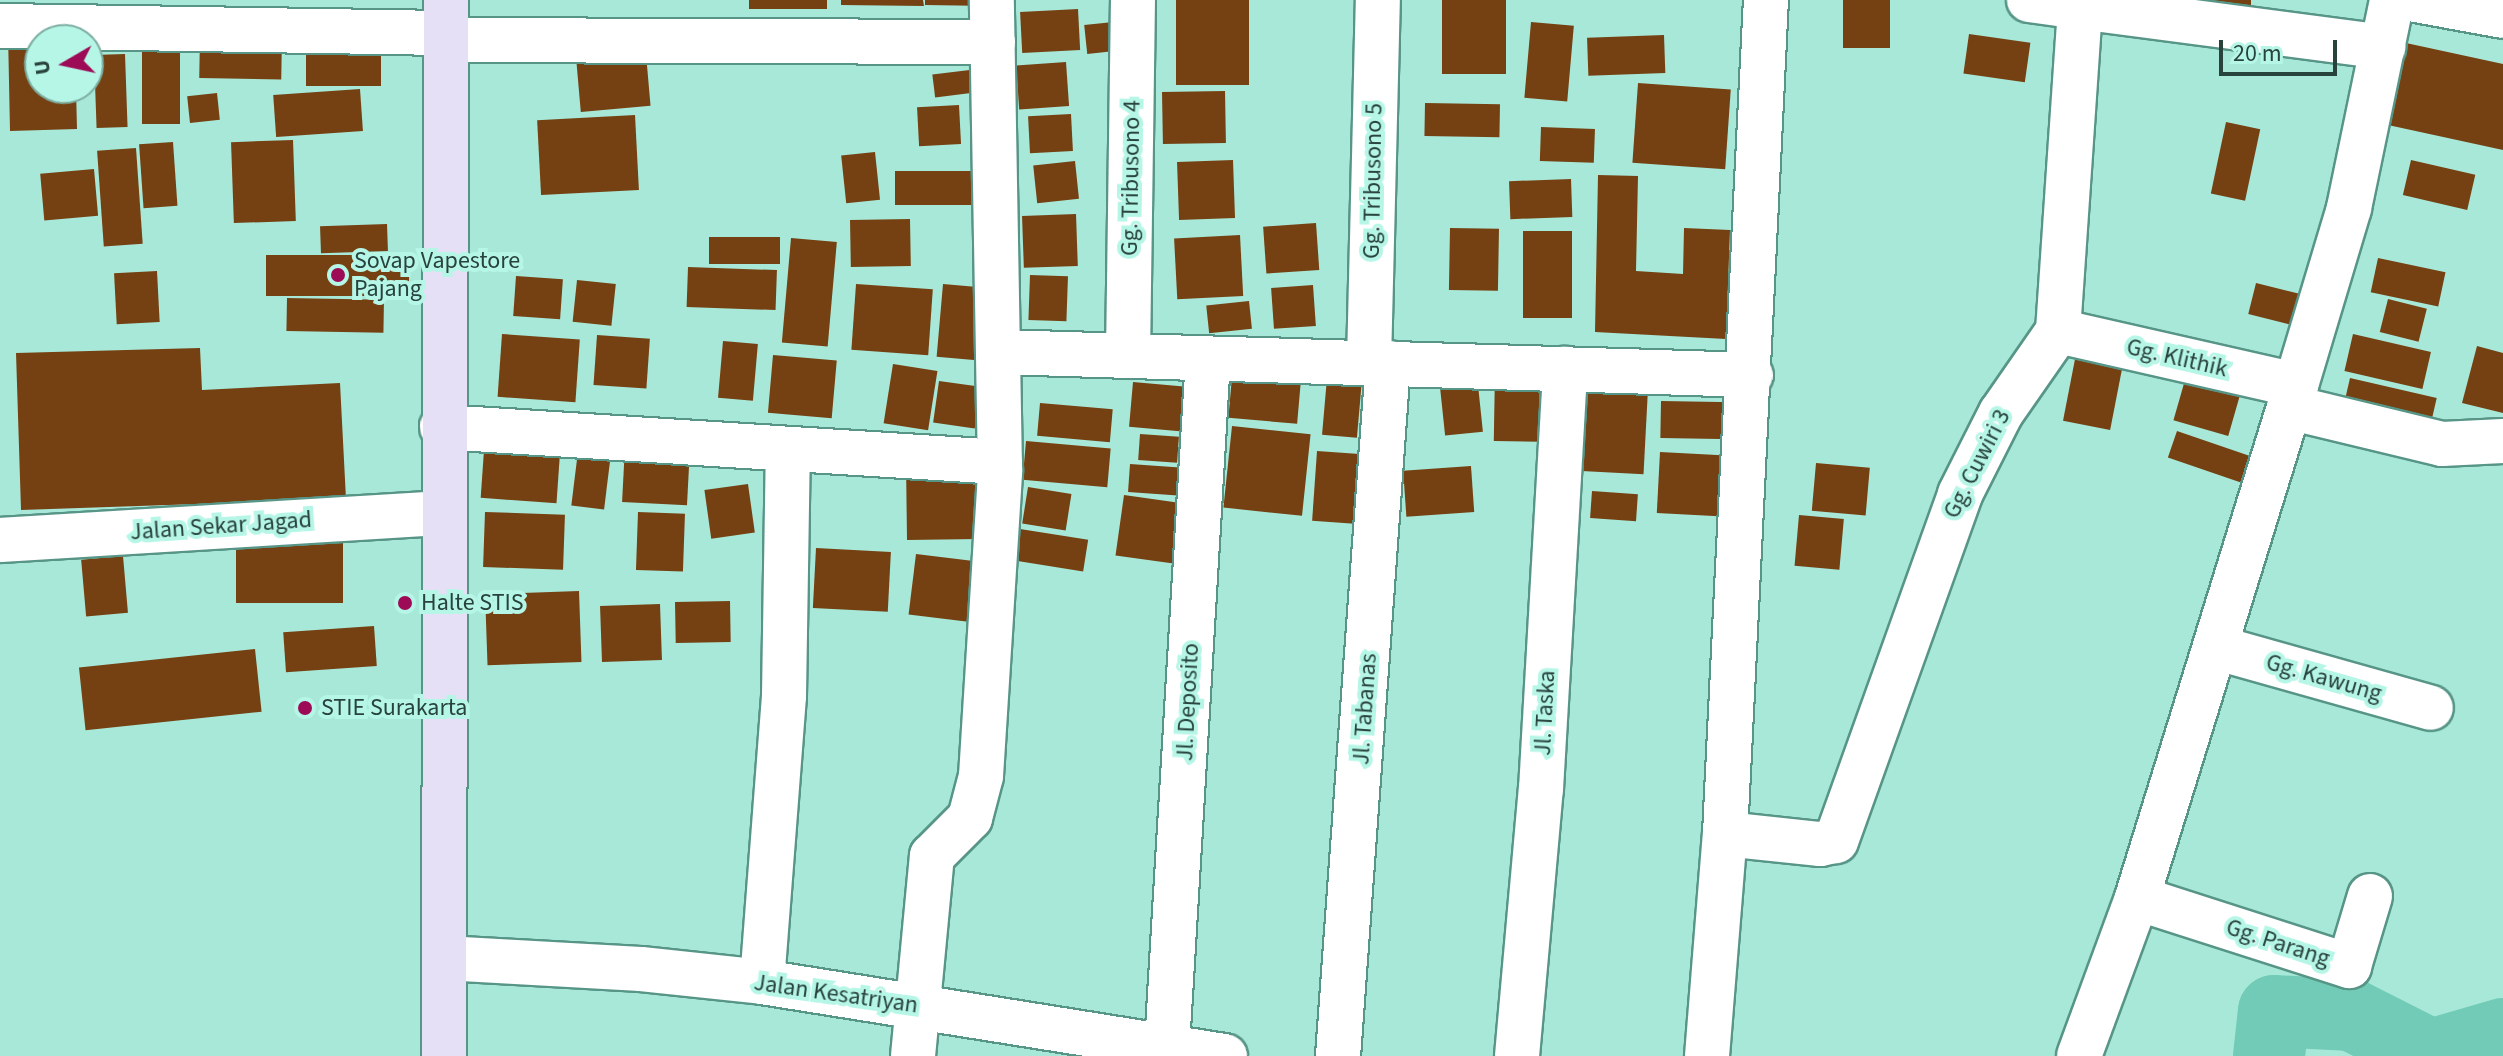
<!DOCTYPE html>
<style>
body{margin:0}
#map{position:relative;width:2503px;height:1056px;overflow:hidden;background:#a8e8d9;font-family:"Source Sans 3",sans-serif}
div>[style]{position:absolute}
.river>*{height:72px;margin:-36px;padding:0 36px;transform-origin:36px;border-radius:36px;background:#71cbb7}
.building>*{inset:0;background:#754112;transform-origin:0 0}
.roads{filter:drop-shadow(2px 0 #579587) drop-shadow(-2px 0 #579587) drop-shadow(0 2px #579587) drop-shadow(0 -2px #579587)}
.street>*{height:44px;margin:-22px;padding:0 22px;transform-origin:22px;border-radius:22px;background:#fff}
.primary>*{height:44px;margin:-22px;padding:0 22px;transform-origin:22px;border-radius:22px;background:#e6e0f7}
.dots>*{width:22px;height:22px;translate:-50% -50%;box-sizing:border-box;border:4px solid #b5f6e6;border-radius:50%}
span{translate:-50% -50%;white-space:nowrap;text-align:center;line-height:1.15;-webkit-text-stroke:8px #b5f6e6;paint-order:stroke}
.street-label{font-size:24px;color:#28423c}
.poi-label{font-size:24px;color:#28423c}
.left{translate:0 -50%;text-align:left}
.north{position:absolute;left:24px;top:24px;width:80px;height:80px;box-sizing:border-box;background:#b5f6e6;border:2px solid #7daea2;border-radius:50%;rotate:261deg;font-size:22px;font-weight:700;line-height:32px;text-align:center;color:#28423c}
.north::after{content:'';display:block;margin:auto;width:28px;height:36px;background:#9d0b57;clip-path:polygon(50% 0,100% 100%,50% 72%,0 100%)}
.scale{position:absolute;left:2219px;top:40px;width:118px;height:36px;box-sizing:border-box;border:4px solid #28423c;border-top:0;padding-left:10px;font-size:24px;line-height:28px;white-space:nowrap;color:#28423c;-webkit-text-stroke:6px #b5f6e6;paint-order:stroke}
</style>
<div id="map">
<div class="river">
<i style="left:2269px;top:1056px;width:45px;rotate:-83.7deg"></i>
<i style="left:2274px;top:1011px;width:78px;rotate:2.9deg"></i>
<i style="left:2352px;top:1015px;width:89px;rotate:26.9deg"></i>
<i style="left:2431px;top:1055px;width:75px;rotate:-16.3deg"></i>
</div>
<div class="building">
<i style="left:749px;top:0;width:78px;height:9px"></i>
<i style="clip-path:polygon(841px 0,923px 0,924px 6px,841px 5px)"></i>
<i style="clip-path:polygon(925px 0,989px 0,989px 6px,925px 5px)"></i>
<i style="left:1176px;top:0;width:73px;height:85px"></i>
<i style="left:1442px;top:0;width:64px;height:74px"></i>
<i style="left:1843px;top:0;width:47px;height:48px"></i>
<i style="clip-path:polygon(2202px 0,2251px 0,2251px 8px,2201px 6px)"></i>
<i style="left:1078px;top:9px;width:41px;height:58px;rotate:87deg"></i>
<i style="left:1123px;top:21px;width:29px;height:39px;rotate:84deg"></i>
<i style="left:1531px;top:22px;width:43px;height:76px;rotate:5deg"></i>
<i style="clip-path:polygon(8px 33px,40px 40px,40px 88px,76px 88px,77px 129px,10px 131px)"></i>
<i style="left:1969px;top:34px;width:62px;height:40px;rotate:8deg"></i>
<i style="left:200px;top:35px;width:82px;height:43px;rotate:1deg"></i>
<i style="left:1664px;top:35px;width:38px;height:77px;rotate:88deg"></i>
<i style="left:306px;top:39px;width:75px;height:47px"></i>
<i style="left:142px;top:41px;width:38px;height:83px"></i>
<i style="clip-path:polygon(2406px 43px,2503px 64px,2503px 150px,2388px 125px)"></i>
<i style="left:125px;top:54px;width:73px;height:31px;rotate:88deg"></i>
<i style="left:646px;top:54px;width:52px;height:70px;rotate:85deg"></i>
<i style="left:1066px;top:62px;width:44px;height:50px;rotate:86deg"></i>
<i style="left:978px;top:69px;width:23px;height:46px;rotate:83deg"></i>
<i style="left:1638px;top:83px;width:93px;height:80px;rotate:4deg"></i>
<i style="left:360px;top:89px;width:42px;height:87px;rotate:86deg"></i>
<i style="left:1225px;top:91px;width:52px;height:63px;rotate:89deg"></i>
<i style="left:217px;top:93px;width:27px;height:30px;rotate:84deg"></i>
<i style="left:1425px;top:103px;width:75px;height:33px;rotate:1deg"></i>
<i style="left:959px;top:105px;width:39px;height:42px;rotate:87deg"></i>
<i style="left:1071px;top:114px;width:37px;height:43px;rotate:87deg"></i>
<i style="left:635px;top:115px;width:75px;height:98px;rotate:87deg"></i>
<i style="left:2226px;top:122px;width:35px;height:73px;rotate:12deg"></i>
<i style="left:1541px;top:127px;width:54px;height:34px;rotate:2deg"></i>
<i style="left:293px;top:140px;width:81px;height:62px;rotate:88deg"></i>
<i style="left:173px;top:142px;width:64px;height:34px;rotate:86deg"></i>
<i style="left:136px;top:148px;width:96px;height:39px;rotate:86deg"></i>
<i style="left:875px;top:152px;width:48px;height:34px;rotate:84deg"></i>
<i style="left:1233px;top:160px;width:58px;height:56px;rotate:88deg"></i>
<i style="left:2411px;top:160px;width:66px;height:36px;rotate:13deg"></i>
<i style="left:1075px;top:161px;width:38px;height:42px;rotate:84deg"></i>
<i style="left:94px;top:169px;width:47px;height:54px;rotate:85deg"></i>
<i style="left:895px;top:171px;width:97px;height:34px"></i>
<i style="clip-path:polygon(1598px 175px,1638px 176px,1636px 271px,1683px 274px,1684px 228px,1730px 230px,1726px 339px,1595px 332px)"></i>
<i style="left:1571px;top:179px;width:38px;height:62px;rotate:88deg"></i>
<i style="left:1076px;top:214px;width:52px;height:54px;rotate:88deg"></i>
<i style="left:910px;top:219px;width:47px;height:60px;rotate:89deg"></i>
<i style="left:1316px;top:223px;width:47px;height:53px;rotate:86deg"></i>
<i style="left:387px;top:224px;width:27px;height:67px;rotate:88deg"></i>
<i style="left:1450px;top:228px;width:49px;height:62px;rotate:1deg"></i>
<i style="left:1523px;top:231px;width:49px;height:87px"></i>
<i style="left:1240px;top:235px;width:61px;height:66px;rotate:87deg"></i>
<i style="left:709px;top:237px;width:71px;height:27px"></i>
<i style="left:791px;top:238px;width:46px;height:105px;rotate:5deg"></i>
<i style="left:266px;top:255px;width:143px;height:41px"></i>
<i style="left:2378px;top:258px;width:69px;height:35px;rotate:12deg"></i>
<i style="left:688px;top:267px;width:89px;height:40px;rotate:2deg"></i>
<i style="left:157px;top:271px;width:51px;height:43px;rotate:87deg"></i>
<i style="left:1030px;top:275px;width:38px;height:45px;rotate:2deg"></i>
<i style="left:516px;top:276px;width:47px;height:40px;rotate:4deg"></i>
<i style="left:577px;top:280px;width:39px;height:42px;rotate:6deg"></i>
<i style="left:2256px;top:283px;width:50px;height:32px;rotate:14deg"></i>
<i style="left:856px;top:284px;width:77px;height:66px;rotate:4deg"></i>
<i style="left:943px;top:284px;width:43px;height:73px;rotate:5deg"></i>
<i style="left:1313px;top:285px;width:41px;height:42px;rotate:86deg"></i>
<i style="left:287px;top:298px;width:97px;height:33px;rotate:1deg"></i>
<i style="left:2388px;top:299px;width:40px;height:34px;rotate:14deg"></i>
<i style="left:1249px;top:301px;width:28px;height:43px;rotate:84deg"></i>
<i style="left:502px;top:334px;width:78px;height:63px;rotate:4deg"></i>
<i style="left:2353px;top:334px;width:80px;height:38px;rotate:13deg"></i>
<i style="left:597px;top:335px;width:53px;height:50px;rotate:4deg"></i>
<i style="left:723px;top:341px;width:35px;height:57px;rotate:5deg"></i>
<i style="clip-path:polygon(2477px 346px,2503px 353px,2503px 413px,2462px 403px)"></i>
<i style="clip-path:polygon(200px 348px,202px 390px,340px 383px,346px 499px,21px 510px,16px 353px)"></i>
<i style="left:2076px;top:354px;width:48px;height:68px;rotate:11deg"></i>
<i style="left:773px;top:355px;width:64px;height:58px;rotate:5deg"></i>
<i style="left:893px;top:364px;width:45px;height:60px;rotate:9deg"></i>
<i style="left:1233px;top:365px;width:69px;height:53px;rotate:5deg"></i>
<i style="left:1476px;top:366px;width:66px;height:38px;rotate:84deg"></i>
<i style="left:1495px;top:371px;width:45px;height:70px;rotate:1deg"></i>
<i style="left:1327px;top:378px;width:35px;height:57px;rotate:5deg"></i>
<i style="left:2350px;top:378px;width:89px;height:34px;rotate:13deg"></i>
<i style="left:2185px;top:380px;width:57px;height:42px;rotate:16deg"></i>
<i style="left:939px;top:381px;width:42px;height:42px;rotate:8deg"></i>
<i style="left:1133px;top:382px;width:65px;height:45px;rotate:5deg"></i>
<i style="left:1586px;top:387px;width:62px;height:84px;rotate:3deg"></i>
<i style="left:1661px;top:401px;width:74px;height:37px;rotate:1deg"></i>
<i style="left:1040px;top:403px;width:73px;height:33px;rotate:5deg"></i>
<i style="left:1232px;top:426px;width:79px;height:82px;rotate:6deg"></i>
<i style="left:2177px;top:431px;width:81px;height:28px;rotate:19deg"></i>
<i style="left:1140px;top:434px;width:39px;height:26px;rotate:4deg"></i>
<i style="left:485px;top:436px;width:76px;height:62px;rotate:4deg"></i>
<i style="left:1026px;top:441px;width:85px;height:39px;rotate:5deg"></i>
<i style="left:579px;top:443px;width:33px;height:63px;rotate:7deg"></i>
<i style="left:625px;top:446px;width:65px;height:56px;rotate:3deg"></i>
<i style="left:1317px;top:451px;width:53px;height:70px;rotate:4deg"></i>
<i style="left:1660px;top:452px;width:76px;height:61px;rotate:3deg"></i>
<i style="clip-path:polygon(906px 461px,974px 468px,979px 539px,907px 540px)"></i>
<i style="left:1816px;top:463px;width:54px;height:48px;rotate:5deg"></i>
<i style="left:1130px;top:464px;width:64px;height:28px;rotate:4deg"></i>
<i style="left:1471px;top:466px;width:46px;height:68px;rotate:86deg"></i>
<i style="left:748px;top:484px;width:49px;height:44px;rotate:82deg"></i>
<i style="left:1028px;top:487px;width:44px;height:37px;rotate:9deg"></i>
<i style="left:1592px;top:491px;width:46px;height:27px;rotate:4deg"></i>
<i style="left:1124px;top:495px;width:75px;height:61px;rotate:8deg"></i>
<i style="left:485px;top:512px;width:80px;height:55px;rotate:2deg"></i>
<i style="left:638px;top:512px;width:47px;height:58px;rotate:2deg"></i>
<i style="left:1799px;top:515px;width:45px;height:51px;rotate:5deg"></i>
<i style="left:1020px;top:529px;width:69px;height:32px;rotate:9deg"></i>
<i style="left:343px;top:533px;width:70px;height:107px;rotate:90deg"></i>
<i style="left:816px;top:548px;width:75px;height:60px;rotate:3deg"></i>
<i style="left:916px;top:554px;width:60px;height:61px;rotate:7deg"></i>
<i style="left:123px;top:556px;width:57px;height:42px;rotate:85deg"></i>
<i style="left:579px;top:591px;width:71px;height:94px;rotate:88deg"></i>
<i style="left:730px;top:601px;width:41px;height:55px;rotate:89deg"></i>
<i style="left:660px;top:604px;width:56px;height:60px;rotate:88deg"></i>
<i style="left:374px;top:626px;width:40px;height:91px;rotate:86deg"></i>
<i style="left:255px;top:649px;width:63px;height:177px;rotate:84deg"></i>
</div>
<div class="roads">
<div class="street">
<i style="left:2029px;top:0;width:51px;rotate:7.8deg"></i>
<i style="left:2416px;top:0;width:88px;rotate:10.4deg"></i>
<i style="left:0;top:26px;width:446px;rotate:0.9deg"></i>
<i style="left:446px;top:40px;width:547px;rotate:0.21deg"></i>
<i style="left:2058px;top:331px;width:244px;rotate:12.8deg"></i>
<i style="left:1000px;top:352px;width:751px;rotate:1.75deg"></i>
<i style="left:1128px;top:356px;width:356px;rotate:-89.2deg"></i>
<i style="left:1369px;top:362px;width:362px;rotate:-88.6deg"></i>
<i style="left:2289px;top:407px;width:157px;rotate:13.6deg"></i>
<i style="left:2442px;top:444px;width:61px;rotate:-2.8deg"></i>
<i style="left:442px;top:427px;width:559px;rotate:3.59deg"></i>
<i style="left:0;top:540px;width:443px;rotate:-3.5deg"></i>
<i style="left:2218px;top:648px;width:221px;rotate:15.7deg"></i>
<i style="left:1725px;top:834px;width:96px;rotate:6deg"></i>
<i style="left:1820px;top:844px;width:16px;rotate:-11deg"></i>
<i style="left:1836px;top:841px;width:368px;rotate:-70.3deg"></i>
<i style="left:1960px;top:494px;width:91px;rotate:-63.2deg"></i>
<i style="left:2001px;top:413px;width:100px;rotate:-55.2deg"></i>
<i style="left:2058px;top:331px;width:325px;rotate:-86.1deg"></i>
<i style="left:2080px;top:7px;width:306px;rotate:7.5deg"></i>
<i style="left:2137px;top:898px;width:223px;rotate:17.8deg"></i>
<i style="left:2349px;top:966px;width:73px;rotate:-73.3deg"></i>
<i style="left:444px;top:958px;width:197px;rotate:3.2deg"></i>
<i style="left:641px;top:969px;width:122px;rotate:6.1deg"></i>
<i style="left:762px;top:982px;width:469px;rotate:9.1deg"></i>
<i style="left:762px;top:982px;width:287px;rotate:-85.6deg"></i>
<i style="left:784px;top:696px;width:246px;rotate:-89.1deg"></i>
<i style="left:1167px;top:1046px;width:689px;rotate:-86.59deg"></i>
<i style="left:913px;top:1056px;width:201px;rotate:-84.6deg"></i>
<i style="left:932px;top:856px;width:54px;rotate:-45deg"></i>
<i style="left:970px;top:818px;width:43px;rotate:-75.3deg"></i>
<i style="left:981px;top:776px;width:307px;rotate:-86.4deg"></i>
<i style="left:1000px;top:470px;width:470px;rotate:-91deg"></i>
<i style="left:1338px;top:1056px;width:695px;rotate:-85.87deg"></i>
<i style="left:1517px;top:1056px;width:268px;rotate:-84.9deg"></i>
<i style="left:1541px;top:789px;width:421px;rotate:-86.7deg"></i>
<i style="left:1707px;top:1056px;width:223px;rotate:-85.4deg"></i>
<i style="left:1725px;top:834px;width:835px;rotate:-87.19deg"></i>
<i style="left:2079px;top:1056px;width:168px;rotate:-69.8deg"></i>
<i style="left:2137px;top:898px;width:537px;rotate:-72.78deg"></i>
<i style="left:2296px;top:385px;width:185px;rotate:-73.3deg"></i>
<i style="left:2349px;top:208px;width:212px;rotate:-78.3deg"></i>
</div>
<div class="primary">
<i style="left:444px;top:1056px;width:1056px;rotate:-89.89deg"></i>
</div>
</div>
<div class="dots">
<i style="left:338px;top:275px;background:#9d0b57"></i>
<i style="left:405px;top:603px;background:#9d0b57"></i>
<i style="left:305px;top:708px;background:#9d0b57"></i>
</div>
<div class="street-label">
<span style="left:1131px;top:178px;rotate:-89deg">Gg. Tribusono 4</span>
<span style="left:1373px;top:181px;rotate:-89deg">Gg. Tribusono 5</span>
<span style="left:2177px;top:358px;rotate:13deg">Gg. Klithik</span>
<span style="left:1977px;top:464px;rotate:-63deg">Gg. Cuwiri 3</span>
<span style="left:221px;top:526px;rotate:-4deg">Jalan Sekar Jagad</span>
<span style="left:2324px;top:678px;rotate:16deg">Gg. Kawung</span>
<span style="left:1188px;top:702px;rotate:-87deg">Jl. Deposito</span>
<span style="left:1365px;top:709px;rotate:-86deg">Jl. Tabanas</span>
<span style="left:1545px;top:713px;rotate:-87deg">Jl. Taska</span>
<span style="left:2278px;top:943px;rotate:18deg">Gg. Parang</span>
<span style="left:836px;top:994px;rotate:8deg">Jalan Kesatriyan</span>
</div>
<div class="poi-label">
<span class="left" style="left:354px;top:275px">Sovap Vapestore<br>Pajang</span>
<span class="left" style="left:421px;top:603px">Halte STIS</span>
<span class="left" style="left:321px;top:708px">STIE Surakarta</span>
</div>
<div class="north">U</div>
<div class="scale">20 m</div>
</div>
